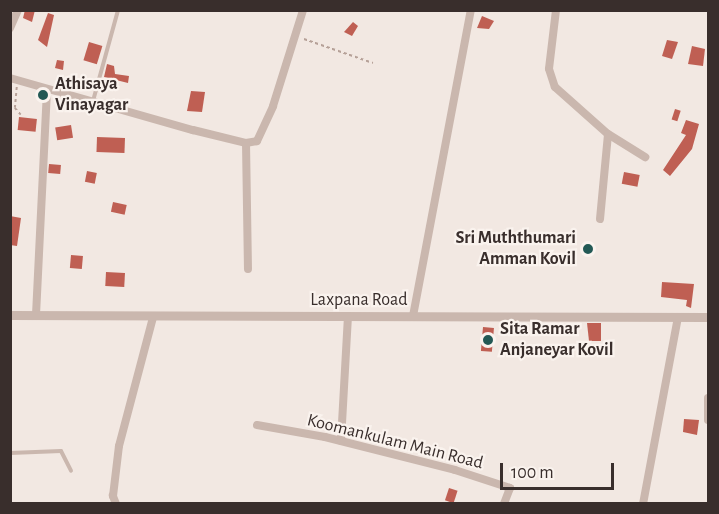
<!DOCTYPE html>
<style>
body{margin:0}
#map{position:relative;width:719px;height:514px;overflow:hidden;background:#f2e8e2;font-family:"Alegreya Sans",sans-serif}
div>[style]{position:absolute}
.building>*{inset:0;background:#bf5f53;transform-origin:0 0}
.path>*{height:1.5px;margin-top:-0.75px;transform-origin:0;background:repeating-linear-gradient(90deg,#b6a198 0 3px,transparent 0 6px)}
.service>*{height:4px;margin:-2px;padding:0 2px;transform-origin:2px;border-radius:2px;background:#cab7ae}
.minor>*{height:8px;margin:-4px;padding:0 4px;transform-origin:4px;border-radius:4px;background:#cab7ae}
.tertiary>*{height:9px;margin:-4.5px;padding:0 4.5px;transform-origin:4.5px;border-radius:4.5px;background:#cab7ae}
.dots>*{width:16px;height:16px;translate:-50% -50%;box-sizing:border-box;border:3px solid #faf3ee;border-radius:50%}
span{translate:-50% -50%;white-space:nowrap;text-align:center;line-height:1.15;-webkit-text-stroke:4.5px #faf3ee;paint-order:stroke}
.poi-label{font-size:18px;color:#392e2c;font-weight:700}
.left{translate:0 -50%;text-align:left}
.right{translate:-100% -50%;text-align:right}
.street-label{font-size:18px;color:#392e2c}
.frame{position:absolute;inset:0;border:12px solid #392e2c;pointer-events:none}
.scale{position:absolute;left:500px;top:463px;width:114px;height:27px;box-sizing:border-box;border:3px solid #392e2c;border-top:0;padding-left:8px;font-size:18px;line-height:21px;white-space:nowrap;color:#392e2c;-webkit-text-stroke:4px #faf3ee;paint-order:stroke}
</style>
<div id="map">
<div class="building">
<i style="clip-path:polygon(25px 10px,35px 10px,32px 22px,23px 18px)"></i>
<i style="clip-path:polygon(48px 13px,54px 15px,47px 47px,38px 40px)"></i>
<i style="clip-path:polygon(482px 16px,494px 21px,489px 29px,477px 28px)"></i>
<i style="clip-path:polygon(353px 22px,358px 26px,352px 36px,344px 32px)"></i>
<i style="clip-path:polygon(667px 40px,678px 42px,672px 59px,662px 56px)"></i>
<i style="left:89px;top:42px;width:14px;height:19px;rotate:17deg"></i>
<i style="clip-path:polygon(692px 46px,705px 49px,703px 66px,688px 64px)"></i>
<i style="clip-path:polygon(57px 60px,64px 61px,63px 70px,55px 68px)"></i>
<i style="clip-path:polygon(107px 64px,114px 66px,115px 74px,129px 76px,128px 83px,104px 77px)"></i>
<i style="clip-path:polygon(191px 91px,205px 92px,202px 112px,187px 111px)"></i>
<i style="left:675px;top:109px;width:6px;height:11px;rotate:18deg"></i>
<i style="left:19px;top:117px;width:18px;height:13px;rotate:6deg"></i>
<i style="clip-path:polygon(686px 120px,699px 124px,692px 149px,670px 176px,663px 170px,686px 135px,681px 133px)"></i>
<i style="left:71px;top:125px;width:13px;height:16px;rotate:81deg"></i>
<i style="left:97px;top:137px;width:28px;height:15px;rotate:2deg"></i>
<i style="left:49px;top:164px;width:12px;height:9px;rotate:5deg"></i>
<i style="left:87px;top:171px;width:10px;height:11px;rotate:11deg"></i>
<i style="left:624px;top:172px;width:16px;height:12px;rotate:11deg"></i>
<i style="left:113px;top:202px;width:14px;height:10px;rotate:12deg"></i>
<i style="clip-path:polygon(10px 216px,21px 218px,17px 246px,10px 245px)"></i>
<i style="left:71px;top:255px;width:12px;height:13px;rotate:5deg"></i>
<i style="left:106px;top:272px;width:19px;height:14px;rotate:3deg"></i>
<i style="clip-path:polygon(662px 282px,694px 284px,691px 308px,686px 306px,687px 300px,661px 297px)"></i>
<i style="clip-path:polygon(587px 323px,601px 323px,601px 341px,589px 341px)"></i>
<i style="left:483px;top:327px;width:11px;height:24px;rotate:5deg"></i>
<i style="clip-path:polygon(684px 419px,699px 420px,697px 435px,683px 432px)"></i>
<i style="left:449px;top:488px;width:9px;height:13px;rotate:18deg"></i>
</div>
<div class="path">
<i style="left:304px;top:39px;width:73px;rotate:19.2deg"></i>
<i style="left:17px;top:87px;width:21px;rotate:95deg"></i>
<i style="left:15px;top:108px;width:9px;rotate:49deg"></i>
</div>
<div class="service">
<i style="left:93px;top:101px;width:94px;rotate:-74.6deg"></i>
<i style="left:10px;top:453px;width:51px;rotate:-2.2deg"></i>
<i style="left:61px;top:451px;width:22px;rotate:63deg"></i>
</div>
<div class="minor">
<i style="left:556px;top:10px;width:59px;rotate:96.8deg"></i>
<i style="left:549px;top:69px;width:19px;rotate:72deg"></i>
<i style="left:555px;top:87px;width:71px;rotate:41.6deg"></i>
<i style="left:608px;top:134px;width:44px;rotate:31.9deg"></i>
<i style="left:10px;top:28px;width:20px;rotate:-66deg"></i>
<i style="left:10px;top:78px;width:190px;rotate:15.9deg"></i>
<i style="left:193px;top:130px;width:55px;rotate:13.8deg"></i>
<i style="left:246px;top:143px;width:11px;rotate:-10deg"></i>
<i style="left:257px;top:141px;width:38px;rotate:-65deg"></i>
<i style="left:273px;top:106px;width:101px;rotate:-72.6deg"></i>
<i style="left:246px;top:143px;width:126px;rotate:89.1deg"></i>
<i style="left:600px;top:219px;width:85px;rotate:-84.6deg"></i>
<i style="left:36px;top:315px;width:224px;rotate:-87.2deg"></i>
<i style="left:413px;top:316px;width:311px;rotate:-79.3deg"></i>
<i style="left:708px;top:398px;width:22px;rotate:90deg"></i>
<i style="left:257px;top:425px;width:69px;rotate:10deg"></i>
<i style="left:325px;top:437px;width:134px;rotate:14.2deg"></i>
<i style="left:455px;top:470px;width:58px;rotate:18.1deg"></i>
<i style="left:510px;top:488px;width:17px;rotate:111deg"></i>
<i style="left:341px;top:441px;width:125px;rotate:-86.8deg"></i>
<i style="left:116px;top:504px;width:9px;rotate:-111deg"></i>
<i style="left:113px;top:496px;width:50px;rotate:-83.2deg"></i>
<i style="left:119px;top:446px;width:133px;rotate:-75.2deg"></i>
<i style="left:643px;top:504px;width:190px;rotate:-79.4deg"></i>
</div>
<div class="tertiary">
<i style="left:10px;top:315px;width:698px;rotate:0.16deg"></i>
</div>
<div class="dots">
<i style="left:43px;top:95px;background:#235955"></i>
<i style="left:588px;top:249px;background:#235955"></i>
<i style="left:488px;top:340px;background:#235955"></i>
</div>
<div class="poi-label">
<span class="left" style="left:55px;top:95px">Athisaya<br>Vinayagar</span>
<span class="right" style="left:576px;top:249px">Sri Muththumari<br>Amman Kovil</span>
<span class="left" style="left:500px;top:340px">Sita Ramar<br>Anjaneyar Kovil</span>
</div>
<div class="street-label">
<span style="left:359px;top:300px">Laxpana Road</span>
<span style="left:395px;top:442px;rotate:14deg">Koomankulam Main Road</span>
</div>
<div class="frame"></div>
<div class="scale">100 m</div>
</div>
